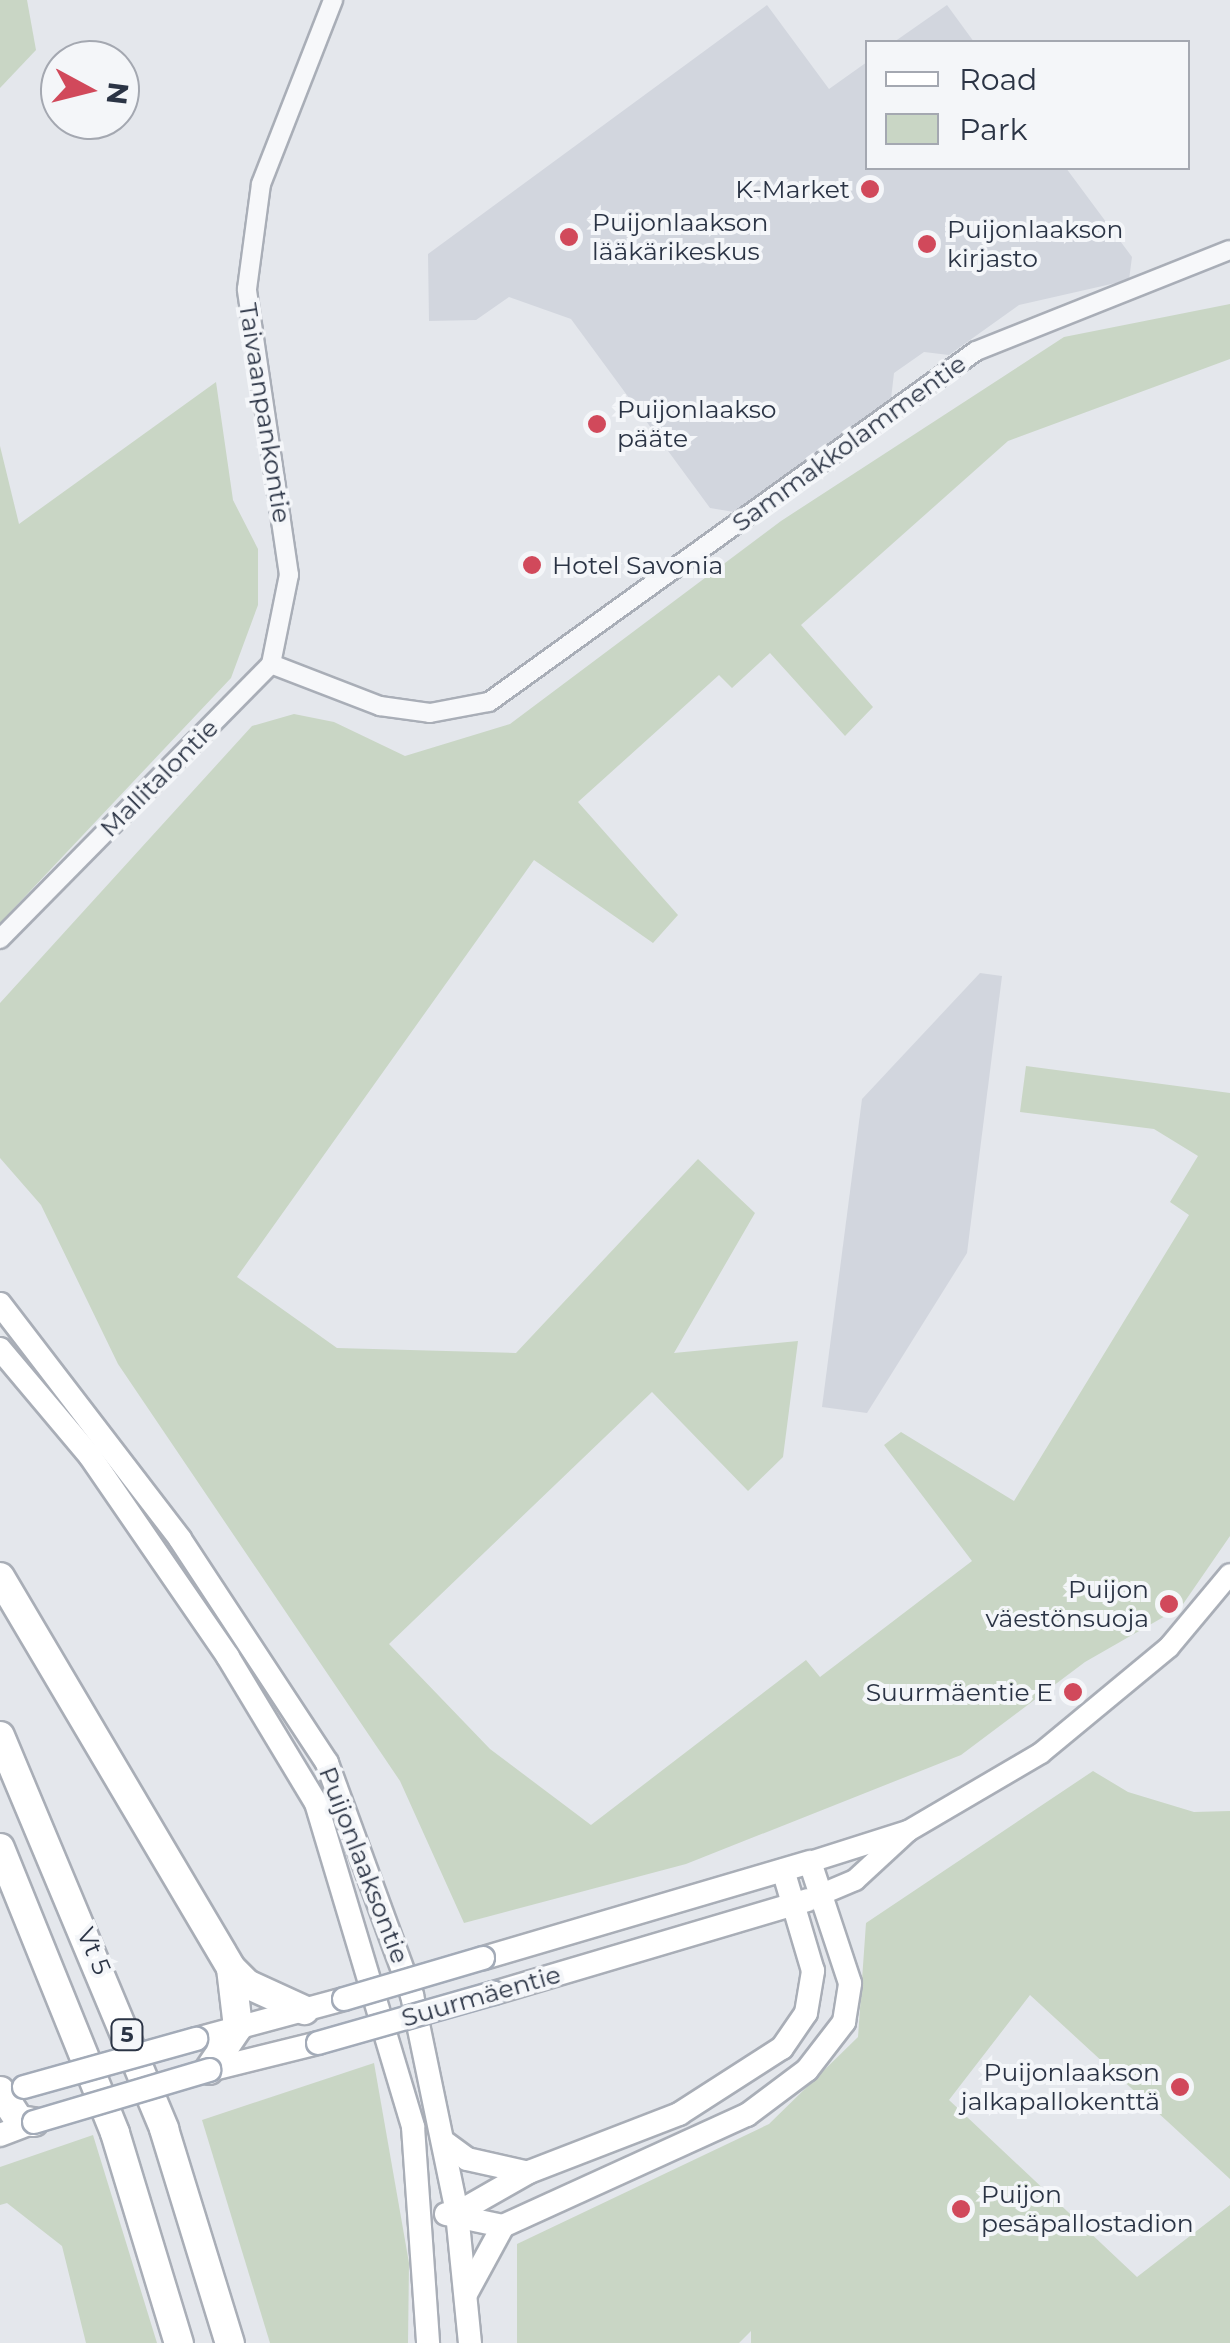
<!DOCTYPE html>
<meta charset="utf-8">
<style>
body{margin:0}
#map{position:relative;width:1230px;height:2343px;overflow:hidden;background:#e4e7ec;font-family:Montserrat,sans-serif}
div>[style]{position:absolute}
.built>*{inset:0;background:#d2d6de}
.green>*{inset:0;background:#c9d6c5}
.roads{filter:drop-shadow(2px 0 #a9aeb7) drop-shadow(-2px 0 #a9aeb7) drop-shadow(0 2px #a9aeb7) drop-shadow(0 -2px #a9aeb7)}
.tertiary>*{height:18px;margin:-9px;padding:0 9px;transform-origin:9px;border-radius:9px;background:#f7f8fa}
.secondary>*{height:20px;margin:-10px;padding:0 10px;transform-origin:10px;border-radius:10px;background:#fff}
.primary>*{height:22px;margin:-11px;padding:0 11px;transform-origin:11px;border-radius:11px;background:#fff}
.motorway>*{height:28px;margin:-14px;padding:0 14px;transform-origin:14px;border-radius:14px;background:#fff}
.bridges{filter:drop-shadow(2px 0 #a3abb8) drop-shadow(-2px 0 #a3abb8) drop-shadow(0 2px #a3abb8) drop-shadow(0 -2px #a3abb8)}
.primary-bridge>*{height:22px;margin:-11px;padding:0 11px;transform-origin:11px;border-radius:11px;background:#fff}
.dots>*{width:28px;height:28px;translate:-50% -50%;box-sizing:border-box;border:5px solid #f4f6f9;border-radius:50%}
span{translate:-50% -50%;white-space:nowrap;text-align:center;line-height:1.15;-webkit-text-stroke:8px #f4f6f9;paint-order:stroke}
.shield-label span{padding:2px 8px;background:#f4f6f9;border:2px solid;border-radius:8px;-webkit-text-stroke-width:0}
.shield-label{font-size:22px;color:#2b3445;font-weight:700}
.poi-label{font-size:25px;color:#2b3445}
.right{translate:-100% -50%;text-align:right}
.left{translate:0 -50%;text-align:left}
.street-label{font-size:25px;color:#2b3445}
.legend{position:absolute;left:865px;top:40px;width:325px;height:130px;box-sizing:border-box;background:#f4f6f9;border:2px solid #a4a8b1;margin:0;padding:12px 18px;list-style:none;font-size:30px;color:#2b3445}
.legend li{display:flex;align-items:center;gap:20px;height:50px}
.legend b{width:50px;border:2px solid #a4a8b1}
.north{position:absolute;left:40px;top:40px;width:100px;height:100px;box-sizing:border-box;background:#f4f6f9;border:2px solid #a4a8b1;border-radius:50%;rotate:97deg;font-size:28px;font-weight:700;line-height:40px;text-align:center;color:#2b3445}
.north::after{content:'';display:block;margin:auto;width:35px;height:45px;background:#d1495b;clip-path:polygon(50% 0,100% 100%,50% 72%,0 100%)}
</style>
<div id="map">
<div class="built">
<i style="clip-path:polygon(767px 5px,829px 89px,867px 62px,868px 168px,1066px 168px,1132px 257px,1129px 280px,1019px 305px,949px 355px,924px 352px,894px 373px,891px 399px,734px 512px,710px 508px,571px 319px,509px 297px,476px 320px,429px 321px,428px 254px)"></i>
<i style="clip-path:polygon(947px 5px,974px 42px,894px 42px)"></i>
<i style="clip-path:polygon(980px 973px,1002px 976px,967px 1253px,867px 1413px,822px 1407px,862px 1099px)"></i>
</div>
<div class="green">
<i style="clip-path:polygon(0 0,27px 0,36px 50px,0 88px)"></i>
<i style="clip-path:polygon(1230px 304px,1230px 359px,1008px 441px,801px 625px,873px 707px,845px 736px,770px 653px,732px 688px,719px 675px,578px 802px,678px 915px,653px 943px,534px 860px,237px 1277px,337px 1348px,516px 1353px,698px 1159px,755px 1213px,674px 1353px,798px 1341px,783px 1457px,748px 1491px,652px 1392px,389px 1644px,490px 1749px,591px 1825px,806px 1660px,820px 1677px,972px 1561px,884px 1445px,901px 1432px,1014px 1501px,1189px 1215px,1170px 1202px,1198px 1156px,1154px 1129px,1020px 1112px,1026px 1066px,1230px 1093px,1230px 1536px,1181px 1607px,1085px 1662px,961px 1755px,686px 1864px,464px 1923px,400px 1781px,118px 1364px,41px 1205px,0 1158px,0 1003px,252px 726px,294px 714px,334px 722px,405px 756px,510px 724px,781px 521px,1064px 337px)"></i>
<i style="clip-path:polygon(216px 382px,233px 500px,258px 549px,258px 605px,231px 678px,0 923px,0 446px,19px 524px)"></i>
<i style="clip-path:polygon(1093px 1771px,1128px 1792px,1194px 1812px,1230px 1811px,1230px 2179px,1030px 1995px,949px 2100px,1137px 2277px,1230px 2205px,1230px 2343px,751px 2343px,751px 2331px,739px 2343px,517px 2343px,517px 2244px,769px 2124px,858px 2037px,866px 1923px)"></i>
<i style="clip-path:polygon(374px 2063px,409px 2263px,408px 2343px,270px 2343px,202px 2120px)"></i>
<i style="clip-path:polygon(93px 2135px,157px 2343px,86px 2343px,62px 2246px,7px 2203px,0 2205px,0 2167px)"></i>
</div>
<div class="roads">
<div class="tertiary">
<i style="left:271px;top:664px;width:117px;rotate:21.1deg"></i>
<i style="left:380px;top:706px;width:50px;rotate:8deg"></i>
<i style="left:430px;top:713px;width:60px;rotate:-10.6deg"></i>
<i style="left:489px;top:702px;width:600px;rotate:-35.78deg"></i>
<i style="left:976px;top:351px;width:273px;rotate:-21.7deg"></i>
<i style="left:0;top:939px;width:386px;rotate:-45.4deg"></i>
<i style="left:271px;top:664px;width:91px;rotate:-78.6deg"></i>
<i style="left:289px;top:575px;width:289px;rotate:-98.4deg"></i>
<i style="left:247px;top:289px;width:106px;rotate:-82.4deg"></i>
<i style="left:261px;top:184px;width:198px;rotate:-68.6deg"></i>
</div>
<div class="secondary">
<i style="left:810px;top:1862px;width:103px;rotate:-17.6deg"></i>
<i style="left:908px;top:1831px;width:154px;rotate:-30.4deg"></i>
<i style="left:1041px;top:1753px;width:166px;rotate:-39.6deg"></i>
<i style="left:1169px;top:1647px;width:95px;rotate:-50.1deg"></i>
<i style="left:822px;top:1894px;width:36px;rotate:-23deg"></i>
<i style="left:855px;top:1880px;width:71px;rotate:-42.7deg"></i>
</div>
<div class="primary">
<i style="left:0;top:1304px;width:296px;rotate:52.5deg"></i>
<i style="left:180px;top:1539px;width:268px;rotate:56.7deg"></i>
<i style="left:327px;top:1763px;width:247px;rotate:69.9deg"></i>
<i style="left:412px;top:1995px;width:223px;rotate:78.3deg"></i>
<i style="left:457px;top:2213px;width:131px;rotate:84.3deg"></i>
<i style="left:0;top:1349px;width:140px;rotate:49.9deg"></i>
<i style="left:90px;top:1456px;width:244px;rotate:55.5deg"></i>
<i style="left:228px;top:1657px;width:170px;rotate:58.9deg"></i>
<i style="left:316px;top:1803px;width:338px;rotate:73.3deg"></i>
<i style="left:413px;top:2127px;width:217px;rotate:86deg"></i>
<i style="left:494px;top:1993px;width:327px;rotate:-16.5deg"></i>
<i style="left:196px;top:2039px;width:153px;rotate:-15.1deg"></i>
<i style="left:209px;top:2070px;width:112px;rotate:-13.9deg"></i>
<i style="left:0;top:2135px;width:36px;rotate:-21deg"></i>
<i style="left:444px;top:2142px;width:29px;rotate:36deg"></i>
<i style="left:467px;top:2159px;width:59px;rotate:12.6deg"></i>
<i style="left:457px;top:2213px;width:83px;rotate:-29.7deg"></i>
<i style="left:529px;top:2172px;width:161px;rotate:-21.1deg"></i>
<i style="left:679px;top:2114px;width:122px;rotate:-32.7deg"></i>
<i style="left:782px;top:2048px;width:42px;rotate:-55.6deg"></i>
<i style="left:806px;top:2013px;width:43px;rotate:-80.5deg"></i>
<i style="left:813px;top:1971px;width:105px;rotate:-106.5deg"></i>
<i style="left:446px;top:2214px;width:58px;rotate:11.9deg"></i>
<i style="left:503px;top:2226px;width:268px;rotate:-24.5deg"></i>
<i style="left:747px;top:2115px;width:75px;rotate:-36.9deg"></i>
<i style="left:807px;top:2070px;width:61px;rotate:-52.4deg"></i>
<i style="left:844px;top:2022px;width:39px;rotate:-81deg"></i>
<i style="left:850px;top:1983px;width:127px;rotate:-108.3deg"></i>
<i style="left:810px;top:1862px;width:341px;rotate:163.6deg"></i>
<i style="left:467px;top:2292px;width:75px;rotate:-61.4deg"></i>
</div>
<div class="motorway">
<i style="left:0;top:1577px;width:454px;rotate:59.4deg"></i>
<i style="left:231px;top:1968px;width:23px;rotate:45deg"></i>
<i style="left:247px;top:1984px;width:63px;rotate:24.5deg"></i>
<i style="left:0;top:1736px;width:426px;rotate:67.3deg"></i>
<i style="left:164px;top:2129px;width:224px;rotate:72.9deg"></i>
<i style="left:0;top:1848px;width:307px;rotate:68deg"></i>
<i style="left:115px;top:2133px;width:220px;rotate:73.1deg"></i>
<i style="left:209px;top:2070px;width:52px;rotate:-56deg"></i>
<i style="left:238px;top:2027px;width:59px;rotate:-96.8deg"></i>
<i style="left:0;top:2091px;width:35px;rotate:57deg"></i>
<i style="left:19px;top:2120px;width:15px;rotate:8deg"></i>
</div>
</div>
<div class="bridges">
<div class="primary-bridge">
<i style="left:344px;top:1999px;width:145px;rotate:-16.4deg"></i>
<i style="left:318px;top:2043px;width:183px;rotate:-15.9deg"></i>
<i style="left:24px;top:2087px;width:179px;rotate:-15.6deg"></i>
<i style="left:34px;top:2122px;width:183px;rotate:-16.5deg"></i>
</div>
</div>
<div class="dots">
<i style="left:870px;top:189px;background:#d1495b"></i>
<i style="left:569px;top:237px;background:#d1495b"></i>
<i style="left:927px;top:244px;background:#d1495b"></i>
<i style="left:597px;top:424px;background:#d1495b"></i>
<i style="left:532px;top:565px;background:#d1495b"></i>
<i style="left:1169px;top:1604px;background:#d1495b"></i>
<i style="left:1073px;top:1692px;background:#d1495b"></i>
<i style="left:1180px;top:2087px;background:#d1495b"></i>
<i style="left:961px;top:2209px;background:#d1495b"></i>
</div>
<div class="shield-label">
<span style="left:127px;top:2035px">5</span>
</div>
<div class="poi-label">
<span class="right" style="left:850px;top:189px">K-Market</span>
<span class="left" style="left:592px;top:237px">Puijonlaakson<br>lääkärikeskus</span>
<span class="left" style="left:947px;top:244px">Puijonlaakson<br>kirjasto</span>
<span class="left" style="left:617px;top:424px">Puijonlaakso<br>pääte</span>
<span class="left" style="left:552px;top:565px">Hotel Savonia</span>
<span class="right" style="left:1149px;top:1604px">Puijon<br>väestönsuoja</span>
<span class="right" style="left:1053px;top:1692px">Suurmäentie E</span>
<span class="right" style="left:1160px;top:2087px">Puijonlaakson<br>jalkapallokenttä</span>
<span class="left" style="left:981px;top:2209px">Puijon<br>pesäpallostadion</span>
</div>
<div class="street-label">
<span style="left:265px;top:413px;rotate:81deg">Taivaanpankontie</span>
<span style="left:849px;top:443px;rotate:-36deg">Sammakkolammentie</span>
<span style="left:159px;top:778px;rotate:-45deg">Mallitalontie</span>
<span style="left:364px;top:1865px;rotate:69deg">Puijonlaaksontie</span>
<span style="left:94px;top:1951px;rotate:67deg">Vt 5</span>
<span style="left:481px;top:1996px;rotate:-16deg">Suurmäentie</span>
</div>
<ul class="legend">
<li><b style="height:12px;background:#fff"></b>Road</li>
<li><b style="height:28px;background:#c9d6c5"></b>Park</li>
</ul>
<div class="north">N</div>
</div>
